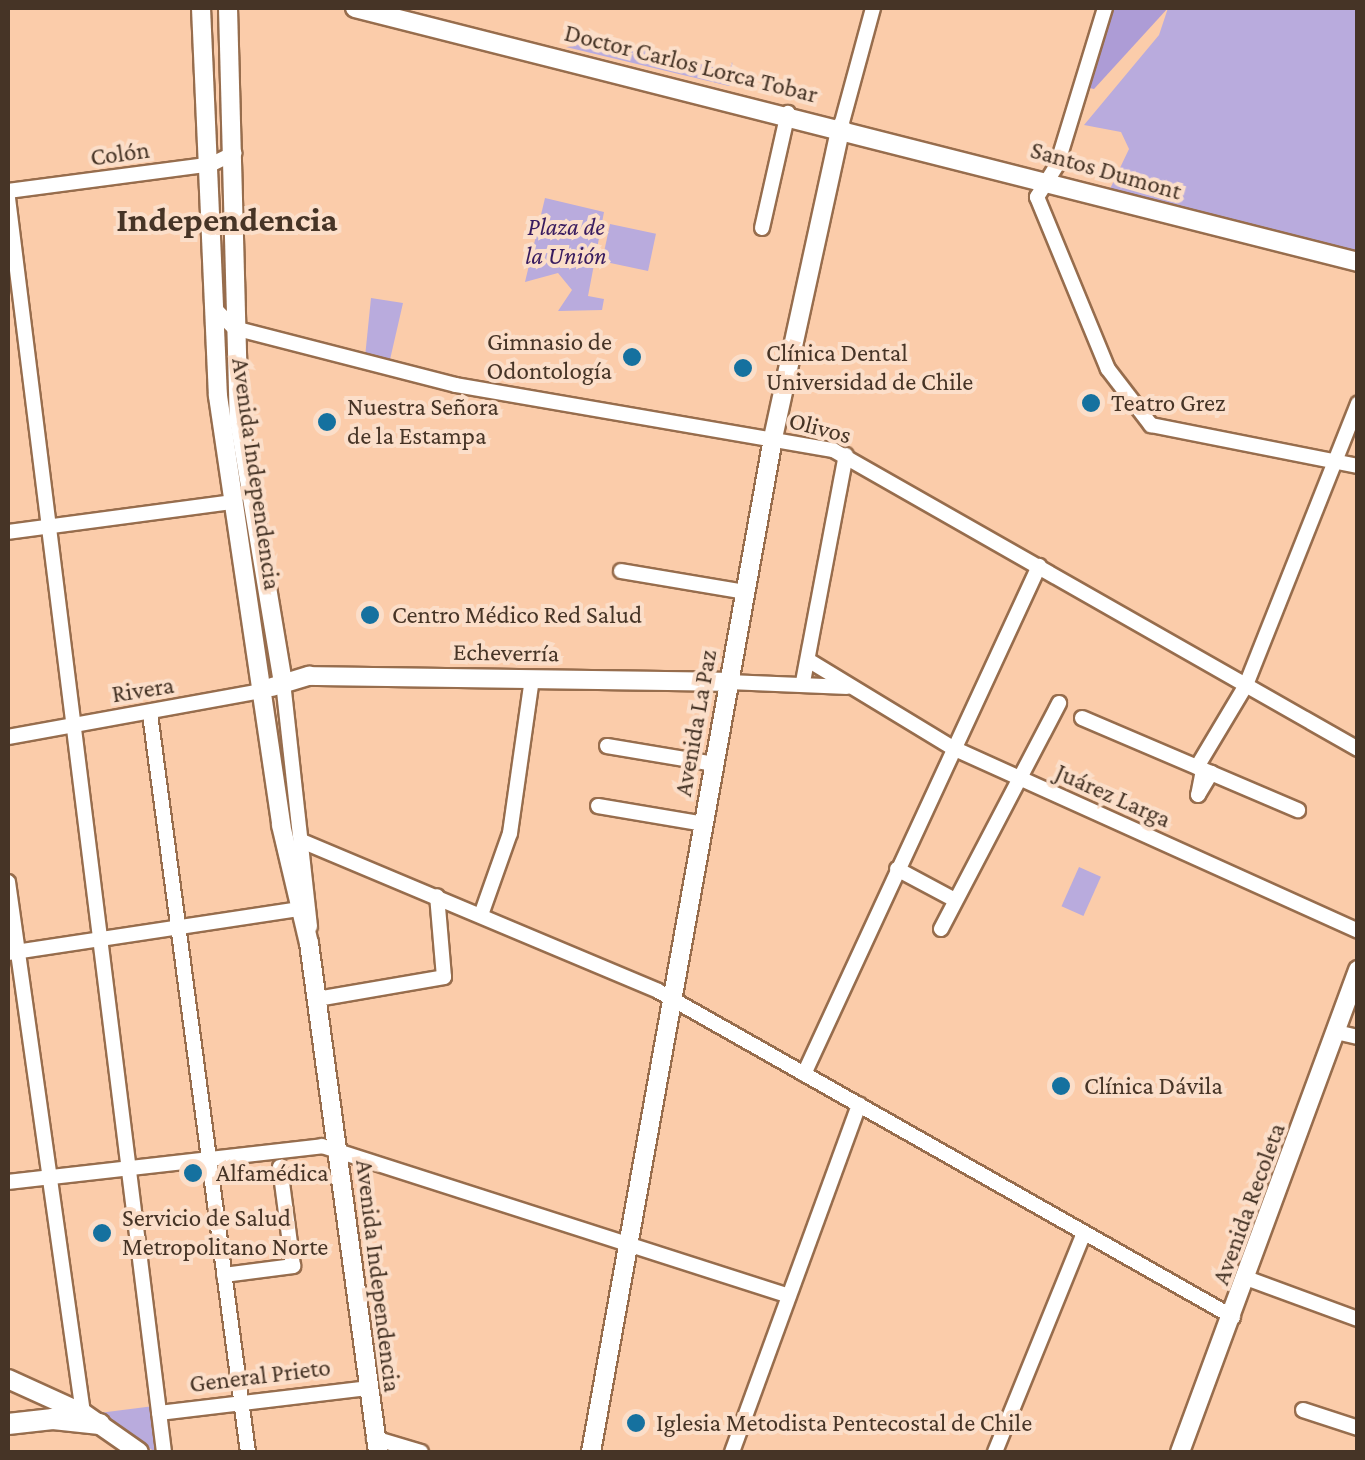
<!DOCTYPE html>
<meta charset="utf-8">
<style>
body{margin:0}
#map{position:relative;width:1365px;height:1460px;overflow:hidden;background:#fbccaa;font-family:"Crimson Pro",serif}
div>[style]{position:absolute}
.green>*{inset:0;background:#b9abdd;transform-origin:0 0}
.forest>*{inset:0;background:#ad9cd6}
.roads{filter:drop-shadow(2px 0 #976d4d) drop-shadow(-2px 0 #976d4d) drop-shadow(0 2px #976d4d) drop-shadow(0 -2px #976d4d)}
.minor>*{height:14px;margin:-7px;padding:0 7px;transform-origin:7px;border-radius:7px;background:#fff}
.major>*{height:18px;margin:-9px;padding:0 9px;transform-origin:9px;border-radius:9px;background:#fff}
.highway>*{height:20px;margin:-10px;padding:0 10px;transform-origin:10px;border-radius:10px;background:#fff}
.dots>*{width:28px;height:28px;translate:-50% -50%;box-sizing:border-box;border:5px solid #fbdec9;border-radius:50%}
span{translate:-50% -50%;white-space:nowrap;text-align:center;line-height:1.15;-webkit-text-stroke:8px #fbdec9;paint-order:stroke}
.street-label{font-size:25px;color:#463426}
.park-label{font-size:25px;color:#371b5f;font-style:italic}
.poi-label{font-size:25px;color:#463426}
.right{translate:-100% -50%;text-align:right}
.left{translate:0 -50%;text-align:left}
.district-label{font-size:35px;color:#463426;font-weight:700}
.frame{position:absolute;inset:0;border:10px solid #463426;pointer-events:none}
</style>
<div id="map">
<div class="green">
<i style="clip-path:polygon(1168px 8px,1357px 8px,1357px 256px,1109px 191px,1129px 149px,1121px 132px,1084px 125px,1159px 35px)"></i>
<i style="clip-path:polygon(576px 33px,729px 71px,732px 62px,737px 82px,729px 86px,566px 47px,576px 46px)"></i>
<i style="clip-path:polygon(545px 198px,604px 212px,588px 296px,604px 299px,602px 310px,558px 311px,572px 290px,558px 273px,525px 282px)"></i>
<i style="left:610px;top:224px;width:47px;height:38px;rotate:12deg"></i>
<i style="clip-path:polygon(371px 298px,403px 303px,389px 364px,365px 357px)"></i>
<i style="left:1079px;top:867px;width:24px;height:43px;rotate:24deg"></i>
<i style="clip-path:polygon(154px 1406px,155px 1452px,99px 1413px)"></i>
</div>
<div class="forest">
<i style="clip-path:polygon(1112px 8px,1168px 8px,1094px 89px,1085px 87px)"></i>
</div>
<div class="roads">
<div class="minor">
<i style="left:1105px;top:8px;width:164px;rotate:107deg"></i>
<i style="left:1057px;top:165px;width:38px;rotate:122deg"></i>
<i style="left:1037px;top:197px;width:186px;rotate:67.6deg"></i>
<i style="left:1108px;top:369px;width:71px;rotate:52.5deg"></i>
<i style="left:1151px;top:425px;width:211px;rotate:11.2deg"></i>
<i style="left:841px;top:126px;width:122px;rotate:-74.8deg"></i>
<i style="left:8px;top:191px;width:206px;rotate:-7.5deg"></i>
<i style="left:212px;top:164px;width:25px;rotate:-26deg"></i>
<i style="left:8px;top:198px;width:1264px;rotate:82.91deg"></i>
<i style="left:762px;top:228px;width:118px;rotate:-77.3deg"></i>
<i style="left:215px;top:309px;width:27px;rotate:45deg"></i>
<i style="left:234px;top:328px;width:229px;rotate:14.4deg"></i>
<i style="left:456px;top:385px;width:383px;rotate:9.8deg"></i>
<i style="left:833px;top:450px;width:604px;rotate:29.66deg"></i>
<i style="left:8px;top:532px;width:226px;rotate:-7.6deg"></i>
<i style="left:621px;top:571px;width:126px;rotate:9.6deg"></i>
<i style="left:808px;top:660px;width:170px;rotate:31.3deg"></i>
<i style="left:953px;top:748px;width:444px;rotate:24.3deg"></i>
<i style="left:283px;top:682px;width:246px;rotate:83.7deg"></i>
<i style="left:729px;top:682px;width:118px;rotate:2.4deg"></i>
<i style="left:803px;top:682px;width:231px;rotate:-79.3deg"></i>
<i style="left:150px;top:714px;width:744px;rotate:82.44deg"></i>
<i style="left:1082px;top:718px;width:235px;rotate:23.1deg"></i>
<i style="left:8px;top:737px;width:258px;rotate:-10.3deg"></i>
<i style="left:607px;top:746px;width:109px;rotate:9.5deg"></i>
<i style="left:1197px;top:767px;width:96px;rotate:-59.1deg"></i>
<i style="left:1246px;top:685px;width:303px;rotate:-68.3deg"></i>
<i style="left:1203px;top:770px;width:25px;rotate:101deg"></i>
<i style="left:1198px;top:795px;width:26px;rotate:-59deg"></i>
<i style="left:598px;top:806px;width:108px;rotate:9.6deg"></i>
<i style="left:304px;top:842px;width:384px;rotate:22.8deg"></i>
<i style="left:658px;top:991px;width:661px;rotate:29.55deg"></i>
<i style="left:897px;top:869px;width:66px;rotate:28.1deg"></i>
<i style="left:8px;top:882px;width:536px;rotate:81.96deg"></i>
<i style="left:481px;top:915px;width:87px;rotate:-70.5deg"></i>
<i style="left:510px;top:833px;width:156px;rotate:-81.9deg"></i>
<i style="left:941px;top:929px;width:255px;rotate:-62.4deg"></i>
<i style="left:8px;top:953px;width:295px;rotate:-8.6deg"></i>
<i style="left:317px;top:999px;width:129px;rotate:-9.8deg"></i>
<i style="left:444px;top:977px;width:81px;rotate:-94.9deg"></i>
<i style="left:1336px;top:1032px;width:23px;rotate:13deg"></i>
<i style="left:804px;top:1074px;width:560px;rotate:-65.17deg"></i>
<i style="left:8px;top:1182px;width:316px;rotate:-6.5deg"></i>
<i style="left:322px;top:1146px;width:490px;rotate:17.8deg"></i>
<i style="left:224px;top:1275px;width:70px;rotate:-7.4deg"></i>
<i style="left:293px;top:1266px;width:100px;rotate:-97.5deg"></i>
<i style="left:1249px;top:1279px;width:116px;rotate:20.2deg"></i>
<i style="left:1303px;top:1410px;width:58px;rotate:18.1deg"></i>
<i style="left:159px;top:1413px;width:210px;rotate:-6.8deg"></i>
<i style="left:374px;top:1438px;width:49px;rotate:16.6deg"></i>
<i style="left:732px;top:1452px;width:370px;rotate:-69.9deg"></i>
<i style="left:995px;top:1452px;width:236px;rotate:-67.9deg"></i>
</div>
<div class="major">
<i style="left:201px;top:8px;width:388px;rotate:87.5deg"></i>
<i style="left:218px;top:396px;width:434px;rotate:81.6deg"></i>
<i style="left:281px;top:825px;width:121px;rotate:76.7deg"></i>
<i style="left:309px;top:943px;width:514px;rotate:82.28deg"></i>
<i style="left:228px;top:8px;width:412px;rotate:88.5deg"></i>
<i style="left:239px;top:420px;width:266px;rotate:80.5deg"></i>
<i style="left:355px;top:8px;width:1035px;rotate:14.21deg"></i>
<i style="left:272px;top:687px;width:39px;rotate:-17deg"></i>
<i style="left:309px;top:676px;width:420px;rotate:0.8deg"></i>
<i style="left:8px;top:1379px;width:82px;rotate:24.4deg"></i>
<i style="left:83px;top:1413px;width:68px;rotate:34.9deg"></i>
<i style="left:591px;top:1452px;width:1030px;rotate:-79.82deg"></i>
<i style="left:773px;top:438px;width:319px;rotate:-77.7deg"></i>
<i style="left:1180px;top:1452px;width:514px;rotate:-69.73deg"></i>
</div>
<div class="highway">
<i style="left:8px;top:1424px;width:45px;rotate:-6.3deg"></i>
<i style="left:53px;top:1419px;width:47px;rotate:6.1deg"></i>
</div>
</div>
<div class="dots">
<i style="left:632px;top:357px;background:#15719f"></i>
<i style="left:743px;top:368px;background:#15719f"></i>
<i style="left:1091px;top:403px;background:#15719f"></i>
<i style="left:327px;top:422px;background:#15719f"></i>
<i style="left:370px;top:615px;background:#15719f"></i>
<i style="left:1061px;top:1086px;background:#15719f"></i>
<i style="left:193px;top:1173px;background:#15719f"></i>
<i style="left:102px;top:1233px;background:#15719f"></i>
<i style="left:636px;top:1423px;background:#15719f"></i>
</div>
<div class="street-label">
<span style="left:691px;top:64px;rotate:14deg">Doctor Carlos Lorca Tobar</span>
<span style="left:120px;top:154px;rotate:-8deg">Colón</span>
<span style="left:1106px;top:171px;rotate:16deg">Santos Dumont</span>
<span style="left:820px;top:428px;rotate:15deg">Olivos</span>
<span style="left:256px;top:474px;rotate:82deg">Avenida Independencia</span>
<span style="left:506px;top:653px;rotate:1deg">Echeverría</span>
<span style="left:143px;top:690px;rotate:-9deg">Rivera</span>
<span style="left:696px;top:723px;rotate:-80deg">Avenida La Paz</span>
<span style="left:1113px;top:796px;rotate:24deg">Juárez Larga</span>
<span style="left:1249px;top:1204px;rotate:-70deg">Avenida Recoleta</span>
<span style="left:378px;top:1276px;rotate:83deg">Avenida Independencia</span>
<span style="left:260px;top:1376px;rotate:-7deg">General Prieto</span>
</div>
<div class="park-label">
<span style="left:566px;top:242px">Plaza de<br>la Unión</span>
</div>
<div class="poi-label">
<span class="right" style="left:612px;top:357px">Gimnasio de<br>Odontología</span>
<span class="left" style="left:766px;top:368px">Clínica Dental<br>Universidad de Chile</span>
<span class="left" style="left:1111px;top:403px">Teatro Grez</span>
<span class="left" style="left:347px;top:422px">Nuestra Señora<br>de la Estampa</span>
<span class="left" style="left:392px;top:615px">Centro Médico Red Salud</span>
<span class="left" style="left:1084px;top:1086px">Clínica Dávila</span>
<span class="left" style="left:216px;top:1173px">Alfamédica</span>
<span class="left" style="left:122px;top:1233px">Servicio de Salud<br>Metropolitano Norte</span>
<span class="left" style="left:656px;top:1423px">Iglesia Metodista Pentecostal de Chile</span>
</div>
<div class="district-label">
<span style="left:227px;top:220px">Independencia</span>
</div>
<div class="frame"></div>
</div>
